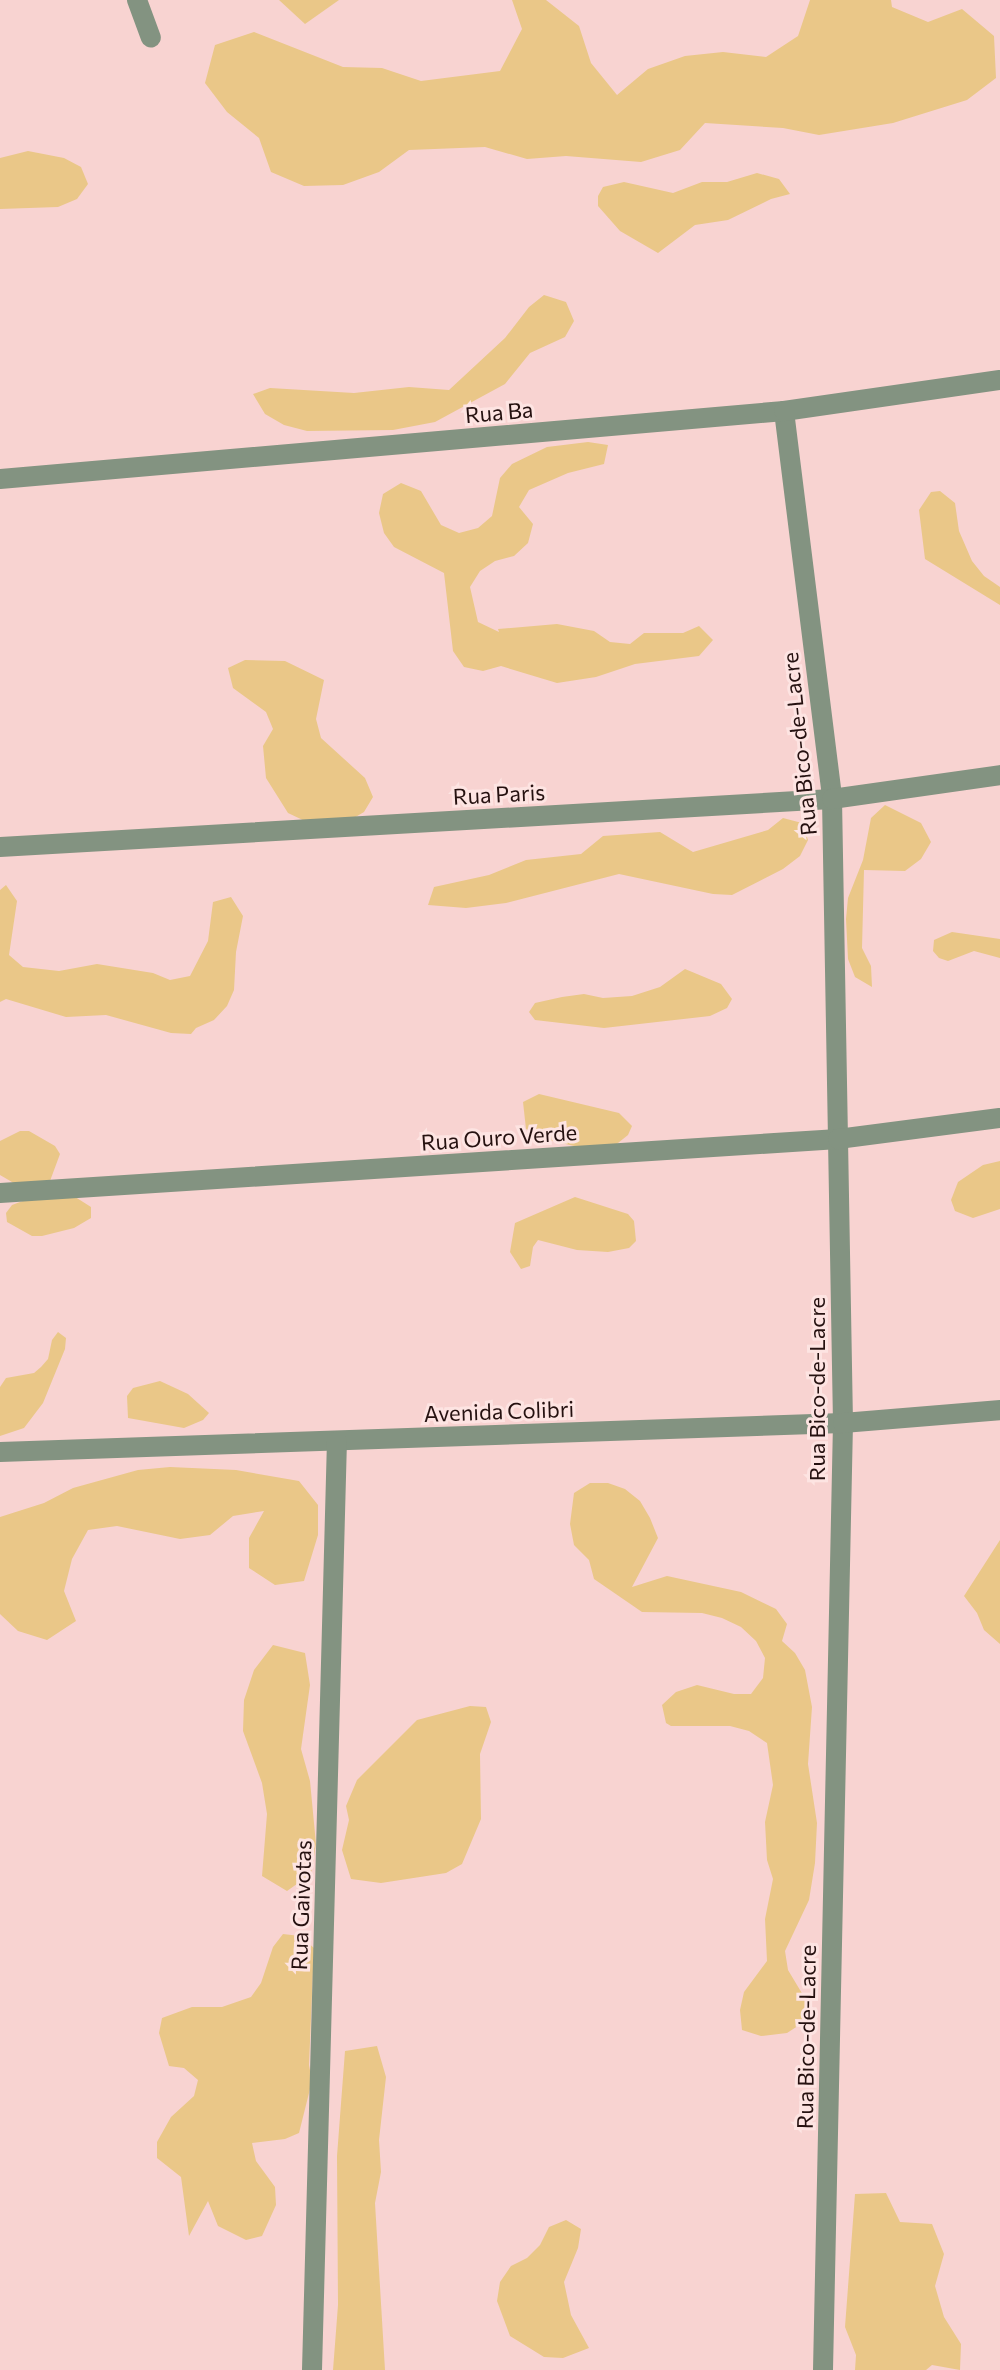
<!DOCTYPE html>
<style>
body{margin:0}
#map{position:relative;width:1000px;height:2370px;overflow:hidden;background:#f8d3d1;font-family:Commissioner,sans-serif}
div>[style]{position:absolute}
.green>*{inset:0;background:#eac788}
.street>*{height:20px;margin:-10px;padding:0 10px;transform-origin:10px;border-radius:10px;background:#839381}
span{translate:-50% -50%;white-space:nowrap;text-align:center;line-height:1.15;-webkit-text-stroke:6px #fde4e2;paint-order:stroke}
.street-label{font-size:22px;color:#251110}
</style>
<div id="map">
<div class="green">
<i style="clip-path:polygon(279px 0,339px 0,305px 24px)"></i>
<i style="clip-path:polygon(512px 0,546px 0,579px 26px,591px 63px,617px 95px,648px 69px,685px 56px,723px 52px,766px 57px,798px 36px,810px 0,891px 0,892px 7px,928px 22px,962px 9px,994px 36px,996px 78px,967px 100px,893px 123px,819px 135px,783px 128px,705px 123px,680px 150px,641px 162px,566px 156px,527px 159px,485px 147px,409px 150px,379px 172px,343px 185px,304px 186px,271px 172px,259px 138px,227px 112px,205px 83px,215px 45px,254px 32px,343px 67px,382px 68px,421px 81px,500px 71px,522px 29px)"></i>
<i style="clip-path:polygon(28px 151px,64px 158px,81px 167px,88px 184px,77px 199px,58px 207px,0 209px,0 158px)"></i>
<i style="clip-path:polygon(757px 173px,779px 179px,790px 194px,771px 199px,728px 220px,695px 225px,658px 253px,620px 231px,598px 206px,598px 196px,603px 187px,624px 182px,673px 193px,702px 182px,727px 182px)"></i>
<i style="clip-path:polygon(544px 295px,566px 302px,574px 321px,565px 337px,530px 353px,505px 384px,435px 422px,393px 430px,307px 431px,284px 425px,265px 414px,253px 394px,270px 388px,354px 393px,409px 387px,449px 390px,505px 338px,529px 307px)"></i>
<i style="clip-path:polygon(588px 442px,608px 445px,604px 464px,568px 473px,529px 490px,519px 507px,533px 524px,528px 543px,514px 556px,495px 561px,480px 571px,470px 587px,478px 622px,499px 632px,498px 629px,557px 624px,594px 631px,610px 642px,630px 644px,644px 633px,683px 633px,699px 626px,713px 640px,699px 656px,635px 664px,596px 677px,557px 683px,501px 666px,483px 671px,464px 667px,453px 651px,444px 573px,394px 547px,384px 533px,379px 513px,383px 494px,401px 483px,421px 491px,441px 525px,459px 533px,478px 528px,492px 516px,500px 478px,512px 464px,547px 447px)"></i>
<i style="clip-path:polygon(940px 491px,955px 503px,959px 531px,972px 561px,984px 576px,1000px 587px,1000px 605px,925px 559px,919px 510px,931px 492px)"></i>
<i style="clip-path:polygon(245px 660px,285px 661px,324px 680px,316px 719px,321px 738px,365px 778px,373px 797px,364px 812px,347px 822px,307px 822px,288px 813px,266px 778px,263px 746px,273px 729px,266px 712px,233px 688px,228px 668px)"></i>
<i style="clip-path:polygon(885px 805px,921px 823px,931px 842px,921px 859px,905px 871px,864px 870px,862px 948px,871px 966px,872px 987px,855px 977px,848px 959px,846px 919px,848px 898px,863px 860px,871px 818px)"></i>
<i style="clip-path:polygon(783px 818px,802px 823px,808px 840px,800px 856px,783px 869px,732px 895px,713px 894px,619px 874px,506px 903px,466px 908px,428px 905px,434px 887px,489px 875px,526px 860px,581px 854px,603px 836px,660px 832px,693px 852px,768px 830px)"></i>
<i style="clip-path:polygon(6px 885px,17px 901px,9px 955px,23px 967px,59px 971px,97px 964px,153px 973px,170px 980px,190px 976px,208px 941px,213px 902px,231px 897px,243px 916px,236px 952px,234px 990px,227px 1006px,214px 1020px,196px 1028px,191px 1034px,171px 1033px,106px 1015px,66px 1017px,6px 999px,0 1002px,0 890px)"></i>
<i style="clip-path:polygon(952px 932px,1000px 939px,1000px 958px,974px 951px,948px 961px,939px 958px,933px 951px,934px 940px)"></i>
<i style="clip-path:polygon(685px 969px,721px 984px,732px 999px,727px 1008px,710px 1016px,604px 1028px,535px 1020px,529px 1012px,535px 1003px,562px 997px,584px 994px,603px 998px,632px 996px,660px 987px)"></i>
<i style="clip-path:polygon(539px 1094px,619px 1113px,632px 1126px,628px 1135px,613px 1147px,583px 1148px,548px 1140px,526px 1129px,523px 1102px)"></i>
<i style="clip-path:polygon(20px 1131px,29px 1131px,55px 1146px,60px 1154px,50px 1181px,91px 1207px,91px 1218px,74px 1228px,42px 1236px,32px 1236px,7px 1222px,6px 1213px,12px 1205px,36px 1196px,0 1175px,0 1141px)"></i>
<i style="clip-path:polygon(1000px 1161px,1000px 1209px,973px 1218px,955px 1211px,951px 1200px,958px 1182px,983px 1165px)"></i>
<i style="clip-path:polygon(575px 1197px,628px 1214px,634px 1221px,636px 1241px,629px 1248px,608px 1252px,577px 1250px,538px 1240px,533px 1247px,530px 1266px,521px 1269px,510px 1252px,515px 1223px)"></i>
<i style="clip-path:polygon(58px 1332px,66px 1338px,65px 1349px,43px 1403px,24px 1428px,0 1436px,0 1387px,6px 1378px,34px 1373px,41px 1367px,48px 1359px,52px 1340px)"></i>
<i style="clip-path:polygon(160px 1381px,188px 1394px,209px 1413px,203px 1420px,184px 1428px,128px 1418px,127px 1396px,133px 1388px)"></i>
<i style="clip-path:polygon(170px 1467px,236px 1470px,299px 1481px,318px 1505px,318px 1535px,304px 1581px,275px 1585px,249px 1568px,249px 1538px,264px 1511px,233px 1516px,210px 1535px,180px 1539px,117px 1526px,88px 1530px,72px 1559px,64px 1591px,76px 1621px,47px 1640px,18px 1631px,0 1614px,0 1517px,44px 1503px,73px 1488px,138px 1470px)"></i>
<i style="clip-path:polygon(590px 1483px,608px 1483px,625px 1489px,640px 1501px,650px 1518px,658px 1538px,632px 1587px,667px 1576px,741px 1592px,776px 1609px,787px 1624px,782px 1641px,795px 1653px,805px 1670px,812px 1707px,808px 1764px,817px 1823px,815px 1863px,809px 1900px,785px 1951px,788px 1970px,809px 2005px,804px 2022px,787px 2033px,761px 2036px,742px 2030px,740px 2010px,744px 1992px,767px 1961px,765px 1919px,773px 1879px,767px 1860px,765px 1822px,773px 1785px,767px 1743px,749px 1731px,730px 1726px,671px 1726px,666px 1723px,662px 1705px,676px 1692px,697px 1685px,734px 1694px,751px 1694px,763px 1678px,765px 1658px,756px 1641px,741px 1627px,722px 1618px,702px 1613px,642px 1612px,594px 1579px,589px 1560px,574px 1545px,570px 1524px,574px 1493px)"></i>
<i style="clip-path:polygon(1000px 1540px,1000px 1644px,984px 1630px,977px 1613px,964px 1596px)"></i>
<i style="clip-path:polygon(273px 1645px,305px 1653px,310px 1685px,301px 1749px,310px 1781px,316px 1844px,311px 1874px,287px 1891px,262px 1876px,267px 1814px,262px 1783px,243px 1731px,244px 1700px,254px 1670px)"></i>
<i style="clip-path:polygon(470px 1706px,486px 1707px,491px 1722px,480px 1754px,481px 1819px,462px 1864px,446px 1873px,381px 1883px,351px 1879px,342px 1850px,349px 1820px,346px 1806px,357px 1780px,417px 1720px)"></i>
<i style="clip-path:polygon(283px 1934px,300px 1936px,314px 1948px,309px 2065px,312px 2081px,299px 2133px,285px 2139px,252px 2143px,256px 2161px,275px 2187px,276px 2205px,262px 2236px,246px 2240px,218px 2226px,208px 2201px,189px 2236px,181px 2177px,157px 2158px,157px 2142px,171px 2117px,194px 2096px,198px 2080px,184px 2068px,169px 2066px,159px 2033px,162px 2018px,192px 2007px,222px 2007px,251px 1997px,261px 1983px,273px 1947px)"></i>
<i style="clip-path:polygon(377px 2046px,386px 2077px,379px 2140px,381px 2172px,375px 2203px,385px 2370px,333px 2370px,338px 2305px,337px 2156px,345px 2051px)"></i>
<i style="clip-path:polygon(886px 2193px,900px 2222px,932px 2224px,944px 2254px,935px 2286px,944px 2317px,961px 2344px,960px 2370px,932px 2365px,926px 2370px,855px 2370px,856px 2355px,845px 2327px,855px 2194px)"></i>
<i style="clip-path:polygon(566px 2220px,581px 2229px,578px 2248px,564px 2282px,571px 2315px,589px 2348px,563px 2358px,544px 2357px,510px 2336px,497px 2301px,500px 2282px,511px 2266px,527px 2258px,540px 2245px,549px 2227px)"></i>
</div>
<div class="street">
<i style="left:137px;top:0;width:40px;rotate:69.8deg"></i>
<i style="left:784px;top:411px;width:391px;rotate:82.9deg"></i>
<i style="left:832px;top:799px;width:624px;rotate:88.99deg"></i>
<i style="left:843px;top:1423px;width:947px;rotate:91.21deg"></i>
<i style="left:0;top:479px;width:787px;rotate:-4.96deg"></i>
<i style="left:784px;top:411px;width:218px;rotate:-8.2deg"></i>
<i style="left:0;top:847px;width:833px;rotate:-3.3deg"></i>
<i style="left:832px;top:799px;width:170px;rotate:-8.1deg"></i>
<i style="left:0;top:1193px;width:840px;rotate:-3.69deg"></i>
<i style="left:838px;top:1139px;width:163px;rotate:-7.4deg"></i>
<i style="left:0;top:1452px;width:843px;rotate:-1.97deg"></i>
<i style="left:843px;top:1423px;width:158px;rotate:-4.7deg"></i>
<i style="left:312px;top:2370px;width:929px;rotate:-88.46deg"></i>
</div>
<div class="street-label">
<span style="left:499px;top:412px;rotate:-5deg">Rua Ba</span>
<span style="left:799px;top:744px;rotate:-96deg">Rua Bico-de-Lacre</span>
<span style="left:499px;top:794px;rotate:-3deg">Rua Paris</span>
<span style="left:499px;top:1137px;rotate:-4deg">Rua Ouro Verde</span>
<span style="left:817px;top:1389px;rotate:-90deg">Rua Bico-de-Lacre</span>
<span style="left:499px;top:1411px;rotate:-2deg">Avenida Colibri</span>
<span style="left:301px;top:1905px;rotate:-88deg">Rua Gaivotas</span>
<span style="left:806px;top:2037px;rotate:-89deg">Rua Bico-de-Lacre</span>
</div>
</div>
